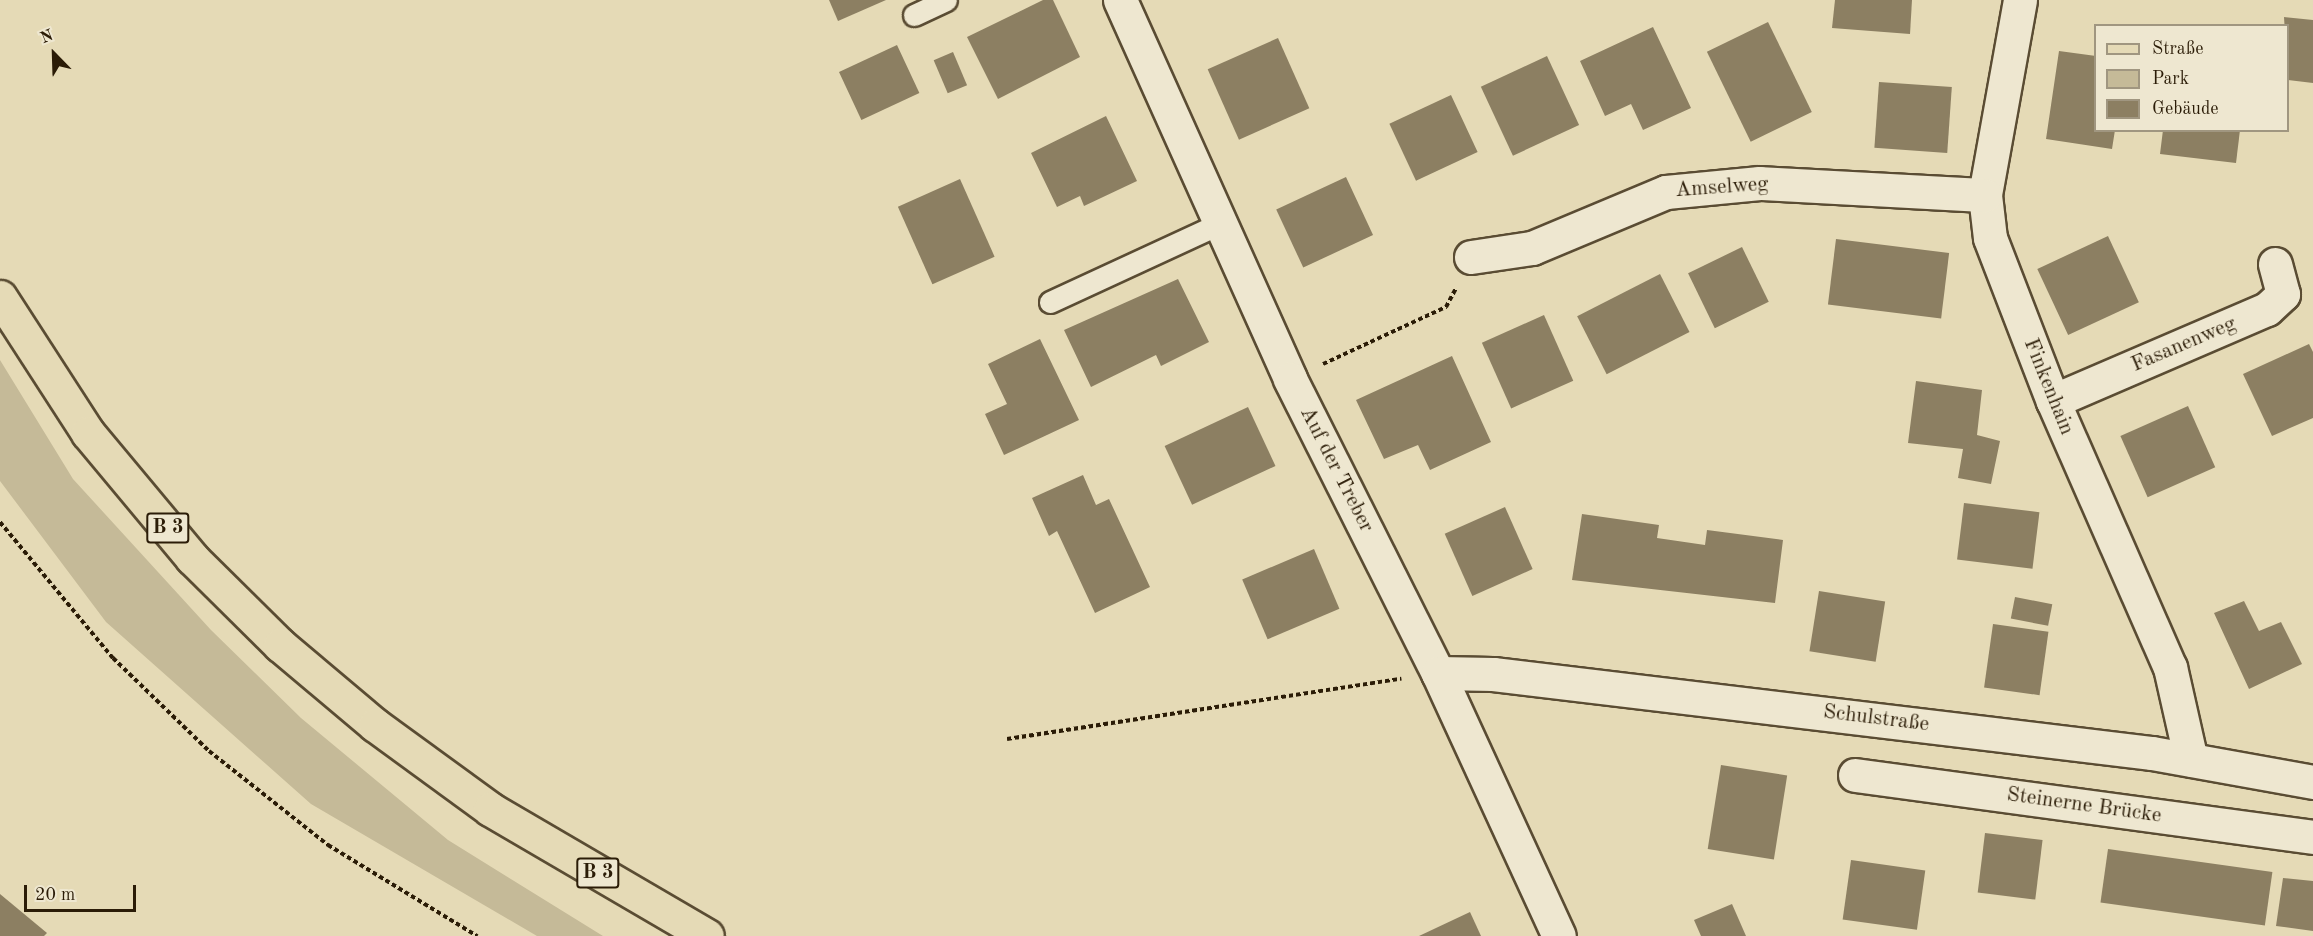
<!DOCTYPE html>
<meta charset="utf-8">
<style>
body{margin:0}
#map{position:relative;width:2313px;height:936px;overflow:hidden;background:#e5dab6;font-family:"Old Standard TT",serif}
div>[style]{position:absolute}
.green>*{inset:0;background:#c5ba98}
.building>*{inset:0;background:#8c7f62;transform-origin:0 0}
.path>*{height:4px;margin-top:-2px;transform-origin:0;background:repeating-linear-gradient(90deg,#2b1c07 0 4.5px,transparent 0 7.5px)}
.roads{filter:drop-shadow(2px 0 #5a4c33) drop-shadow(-2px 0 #5a4c33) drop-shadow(0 2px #5a4c33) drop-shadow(0 -2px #5a4c33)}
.service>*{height:21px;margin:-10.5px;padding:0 10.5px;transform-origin:10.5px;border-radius:10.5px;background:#eee7d0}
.minor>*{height:33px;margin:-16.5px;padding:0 16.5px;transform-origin:16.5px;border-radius:16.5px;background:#eee7d0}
.primary>*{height:33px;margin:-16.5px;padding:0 16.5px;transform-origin:16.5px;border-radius:16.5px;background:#e5dab6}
span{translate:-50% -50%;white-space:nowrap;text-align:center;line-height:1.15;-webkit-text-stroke:4.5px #eee7d0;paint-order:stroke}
.shield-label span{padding:2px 4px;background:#eee7d0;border:2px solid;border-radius:4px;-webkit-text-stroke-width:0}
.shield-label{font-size:20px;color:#2b1c07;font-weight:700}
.street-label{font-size:21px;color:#2b1c07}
.legend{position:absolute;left:2094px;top:24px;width:195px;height:108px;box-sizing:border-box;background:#eee7d0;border:2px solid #a09680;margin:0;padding:8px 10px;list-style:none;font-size:18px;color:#2b1c07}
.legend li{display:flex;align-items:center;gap:12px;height:30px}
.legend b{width:30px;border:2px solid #a09680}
.north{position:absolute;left:24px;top:24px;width:60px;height:60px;-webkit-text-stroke:4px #eee7d0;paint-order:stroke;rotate:337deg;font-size:16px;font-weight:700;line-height:24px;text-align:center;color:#2b1c07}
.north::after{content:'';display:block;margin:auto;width:21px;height:27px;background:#2b1c07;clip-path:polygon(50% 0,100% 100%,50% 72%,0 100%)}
.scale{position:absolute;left:24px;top:885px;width:112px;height:27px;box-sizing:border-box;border:3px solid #2b1c07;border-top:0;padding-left:8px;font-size:18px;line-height:21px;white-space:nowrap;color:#2b1c07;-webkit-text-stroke:4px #eee7d0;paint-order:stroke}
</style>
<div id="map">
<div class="green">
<i style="clip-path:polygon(0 360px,73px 479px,211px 630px,301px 718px,448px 840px,603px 936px,537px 936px,311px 804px,106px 622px,0 481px)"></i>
</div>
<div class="building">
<i style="clip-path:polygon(829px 0,886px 0,838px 21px)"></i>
<i style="clip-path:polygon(1043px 0,1053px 0,1080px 57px,998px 99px,967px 37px)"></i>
<i style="clip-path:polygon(1835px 0,1912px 0,1910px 34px,1832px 28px)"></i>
<i style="clip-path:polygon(2284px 17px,2313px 20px,2313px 83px,2288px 80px)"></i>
<i style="left:1768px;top:22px;width:100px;height:68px;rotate:64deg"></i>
<i style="clip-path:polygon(1653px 27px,1691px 108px,1643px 130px,1631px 104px,1605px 116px,1580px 61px)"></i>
<i style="left:1278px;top:38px;width:77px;height:77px;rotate:66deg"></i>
<i style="left:897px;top:45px;width:53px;height:64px;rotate:65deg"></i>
<i style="clip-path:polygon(2059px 51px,2096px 56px,2096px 130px,2115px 130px,2112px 149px,2046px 139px)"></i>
<i style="left:953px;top:52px;width:36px;height:21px;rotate:67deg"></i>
<i style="left:1547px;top:56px;width:76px;height:73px;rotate:65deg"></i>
<i style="left:1879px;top:82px;width:73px;height:66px;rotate:4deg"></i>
<i style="left:1451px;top:95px;width:63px;height:68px;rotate:65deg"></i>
<i style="clip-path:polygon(1106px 116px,1137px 181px,1084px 206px,1080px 196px,1057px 207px,1031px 153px)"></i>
<i style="clip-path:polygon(2163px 130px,2240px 130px,2236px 163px,2160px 154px)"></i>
<i style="left:1346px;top:177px;width:64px;height:77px;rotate:65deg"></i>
<i style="left:960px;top:179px;width:85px;height:68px;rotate:66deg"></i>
<i style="left:2108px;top:236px;width:73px;height:78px;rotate:65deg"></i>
<i style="left:1836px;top:239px;width:114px;height:66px;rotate:7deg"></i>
<i style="left:1742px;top:247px;width:61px;height:60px;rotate:64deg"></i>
<i style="left:1660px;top:274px;width:65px;height:93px;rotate:63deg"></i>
<i style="clip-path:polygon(1178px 279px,1209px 342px,1161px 366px,1156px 355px,1091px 387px,1064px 330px)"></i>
<i style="left:1544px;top:315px;width:72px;height:68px;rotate:66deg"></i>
<i style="clip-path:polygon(1040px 339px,1079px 420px,1004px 455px,985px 414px,1007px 404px,988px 364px)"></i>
<i style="clip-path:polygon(2309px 344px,2313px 352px,2313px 418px,2272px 436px,2243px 374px)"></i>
<i style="clip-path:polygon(1452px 356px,1491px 442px,1430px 470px,1418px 445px,1384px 459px,1356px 400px)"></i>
<i style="clip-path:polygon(1916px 381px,1982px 390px,1977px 435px,2000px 441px,1991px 484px,1958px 478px,1963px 449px,1908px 443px)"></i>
<i style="left:2188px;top:406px;width:67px;height:74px;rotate:66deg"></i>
<i style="left:1248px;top:407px;width:65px;height:92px;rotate:65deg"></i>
<i style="clip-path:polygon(1083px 475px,1096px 505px,1109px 499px,1150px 587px,1095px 613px,1057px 531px,1049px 536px,1032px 498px)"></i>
<i style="left:1964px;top:503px;width:76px;height:57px;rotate:7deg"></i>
<i style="left:1505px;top:507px;width:68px;height:66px;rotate:66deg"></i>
<i style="clip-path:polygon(1582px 514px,1659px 525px,1657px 538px,1705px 545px,1707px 530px,1783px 540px,1775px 603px,1572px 580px)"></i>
<i style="left:1314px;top:549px;width:65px;height:78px;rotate:67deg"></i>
<i style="left:1819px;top:591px;width:67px;height:61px;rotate:9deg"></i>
<i style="left:2015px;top:597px;width:38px;height:22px;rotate:11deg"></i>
<i style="clip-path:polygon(2244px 601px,2259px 631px,2281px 622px,2302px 664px,2249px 689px,2214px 613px)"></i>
<i style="left:1993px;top:624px;width:56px;height:64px;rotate:8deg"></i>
<i style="left:1721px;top:765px;width:67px;height:85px;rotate:9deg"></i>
<i style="left:1985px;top:833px;width:58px;height:60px;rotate:7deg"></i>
<i style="left:2108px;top:849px;width:166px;height:54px;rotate:8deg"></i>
<i style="left:1851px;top:860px;width:75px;height:60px;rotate:8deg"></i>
<i style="clip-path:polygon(2283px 878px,2313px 881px,2313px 931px,2276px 926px)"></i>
<i style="clip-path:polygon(0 894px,47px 933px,44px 936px,0 936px)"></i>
<i style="clip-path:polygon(1732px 904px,1746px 936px,1701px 936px,1694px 920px)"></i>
<i style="clip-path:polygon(1470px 912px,1481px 936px,1419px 936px)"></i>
</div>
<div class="path">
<i style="left:1323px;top:364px;width:136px;rotate:-24.9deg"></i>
<i style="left:1446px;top:307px;width:21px;rotate:-62deg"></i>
<i style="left:0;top:522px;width:177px;rotate:50.3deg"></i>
<i style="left:113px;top:658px;width:134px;rotate:44.1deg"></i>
<i style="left:209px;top:751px;width:152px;rotate:38.3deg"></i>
<i style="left:328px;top:845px;width:175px;rotate:31.4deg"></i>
<i style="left:1007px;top:739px;width:399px;rotate:-8.7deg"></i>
</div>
<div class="roads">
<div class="service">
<i style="left:914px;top:15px;width:35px;rotate:-25deg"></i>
<i style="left:1050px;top:302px;width:186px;rotate:-24.8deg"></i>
</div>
<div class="minor">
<i style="left:1120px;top:0;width:415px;rotate:65.8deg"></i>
<i style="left:1290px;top:379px;width:329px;rotate:63.3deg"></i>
<i style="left:1438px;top:673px;width:289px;rotate:65.3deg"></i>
<i style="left:2020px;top:0;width:198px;rotate:100.2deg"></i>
<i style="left:1985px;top:195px;width:43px;rotate:83.4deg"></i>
<i style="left:1990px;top:238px;width:175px;rotate:68.9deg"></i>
<i style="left:2053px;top:401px;width:291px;rotate:66.3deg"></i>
<i style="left:2170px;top:667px;width:95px;rotate:77.3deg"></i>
<i style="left:1471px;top:257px;width:62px;rotate:-8.4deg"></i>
<i style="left:1532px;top:248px;width:145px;rotate:-22.7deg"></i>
<i style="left:1666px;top:192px;width:94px;rotate:-5.5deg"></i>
<i style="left:1760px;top:183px;width:225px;rotate:3.1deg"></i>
<i style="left:2053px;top:401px;width:233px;rotate:-23.3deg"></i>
<i style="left:2267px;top:309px;width:22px;rotate:-43deg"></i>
<i style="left:2283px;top:294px;width:31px;rotate:-105deg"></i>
<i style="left:1438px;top:673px;width:55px;rotate:1deg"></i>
<i style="left:1493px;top:674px;width:664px;rotate:6.84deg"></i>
<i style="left:2152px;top:753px;width:164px;rotate:10.2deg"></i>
<i style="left:1855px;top:775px;width:462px;rotate:7.7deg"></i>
</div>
<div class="primary">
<i style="left:0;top:297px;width:162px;rotate:57.1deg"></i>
<i style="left:88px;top:433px;width:163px;rotate:50.2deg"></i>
<i style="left:192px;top:558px;width:124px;rotate:44.7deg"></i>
<i style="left:280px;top:645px;width:124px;rotate:40.1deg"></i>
<i style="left:375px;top:725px;width:142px;rotate:36.1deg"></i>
<i style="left:490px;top:809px;width:251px;rotate:30.3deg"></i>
</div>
</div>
<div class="shield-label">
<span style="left:168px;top:528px">B 3</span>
<span style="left:598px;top:873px">B 3</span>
</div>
<div class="street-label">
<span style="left:1722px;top:188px;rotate:-4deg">Amselweg</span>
<span style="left:2184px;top:345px;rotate:-23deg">Fasanenweg</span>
<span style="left:2048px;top:387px;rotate:68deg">Finkenhain</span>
<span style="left:1336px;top:470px;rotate:63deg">Auf der Treber</span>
<span style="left:1876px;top:719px;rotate:7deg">Schulstraße</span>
<span style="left:2084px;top:806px;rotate:8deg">Steinerne Brücke</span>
</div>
<ul class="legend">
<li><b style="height:8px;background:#e5dab6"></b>Straße</li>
<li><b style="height:16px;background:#c5ba98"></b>Park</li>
<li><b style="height:16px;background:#8c7f62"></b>Gebäude</li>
</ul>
<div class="north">N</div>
<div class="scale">20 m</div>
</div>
